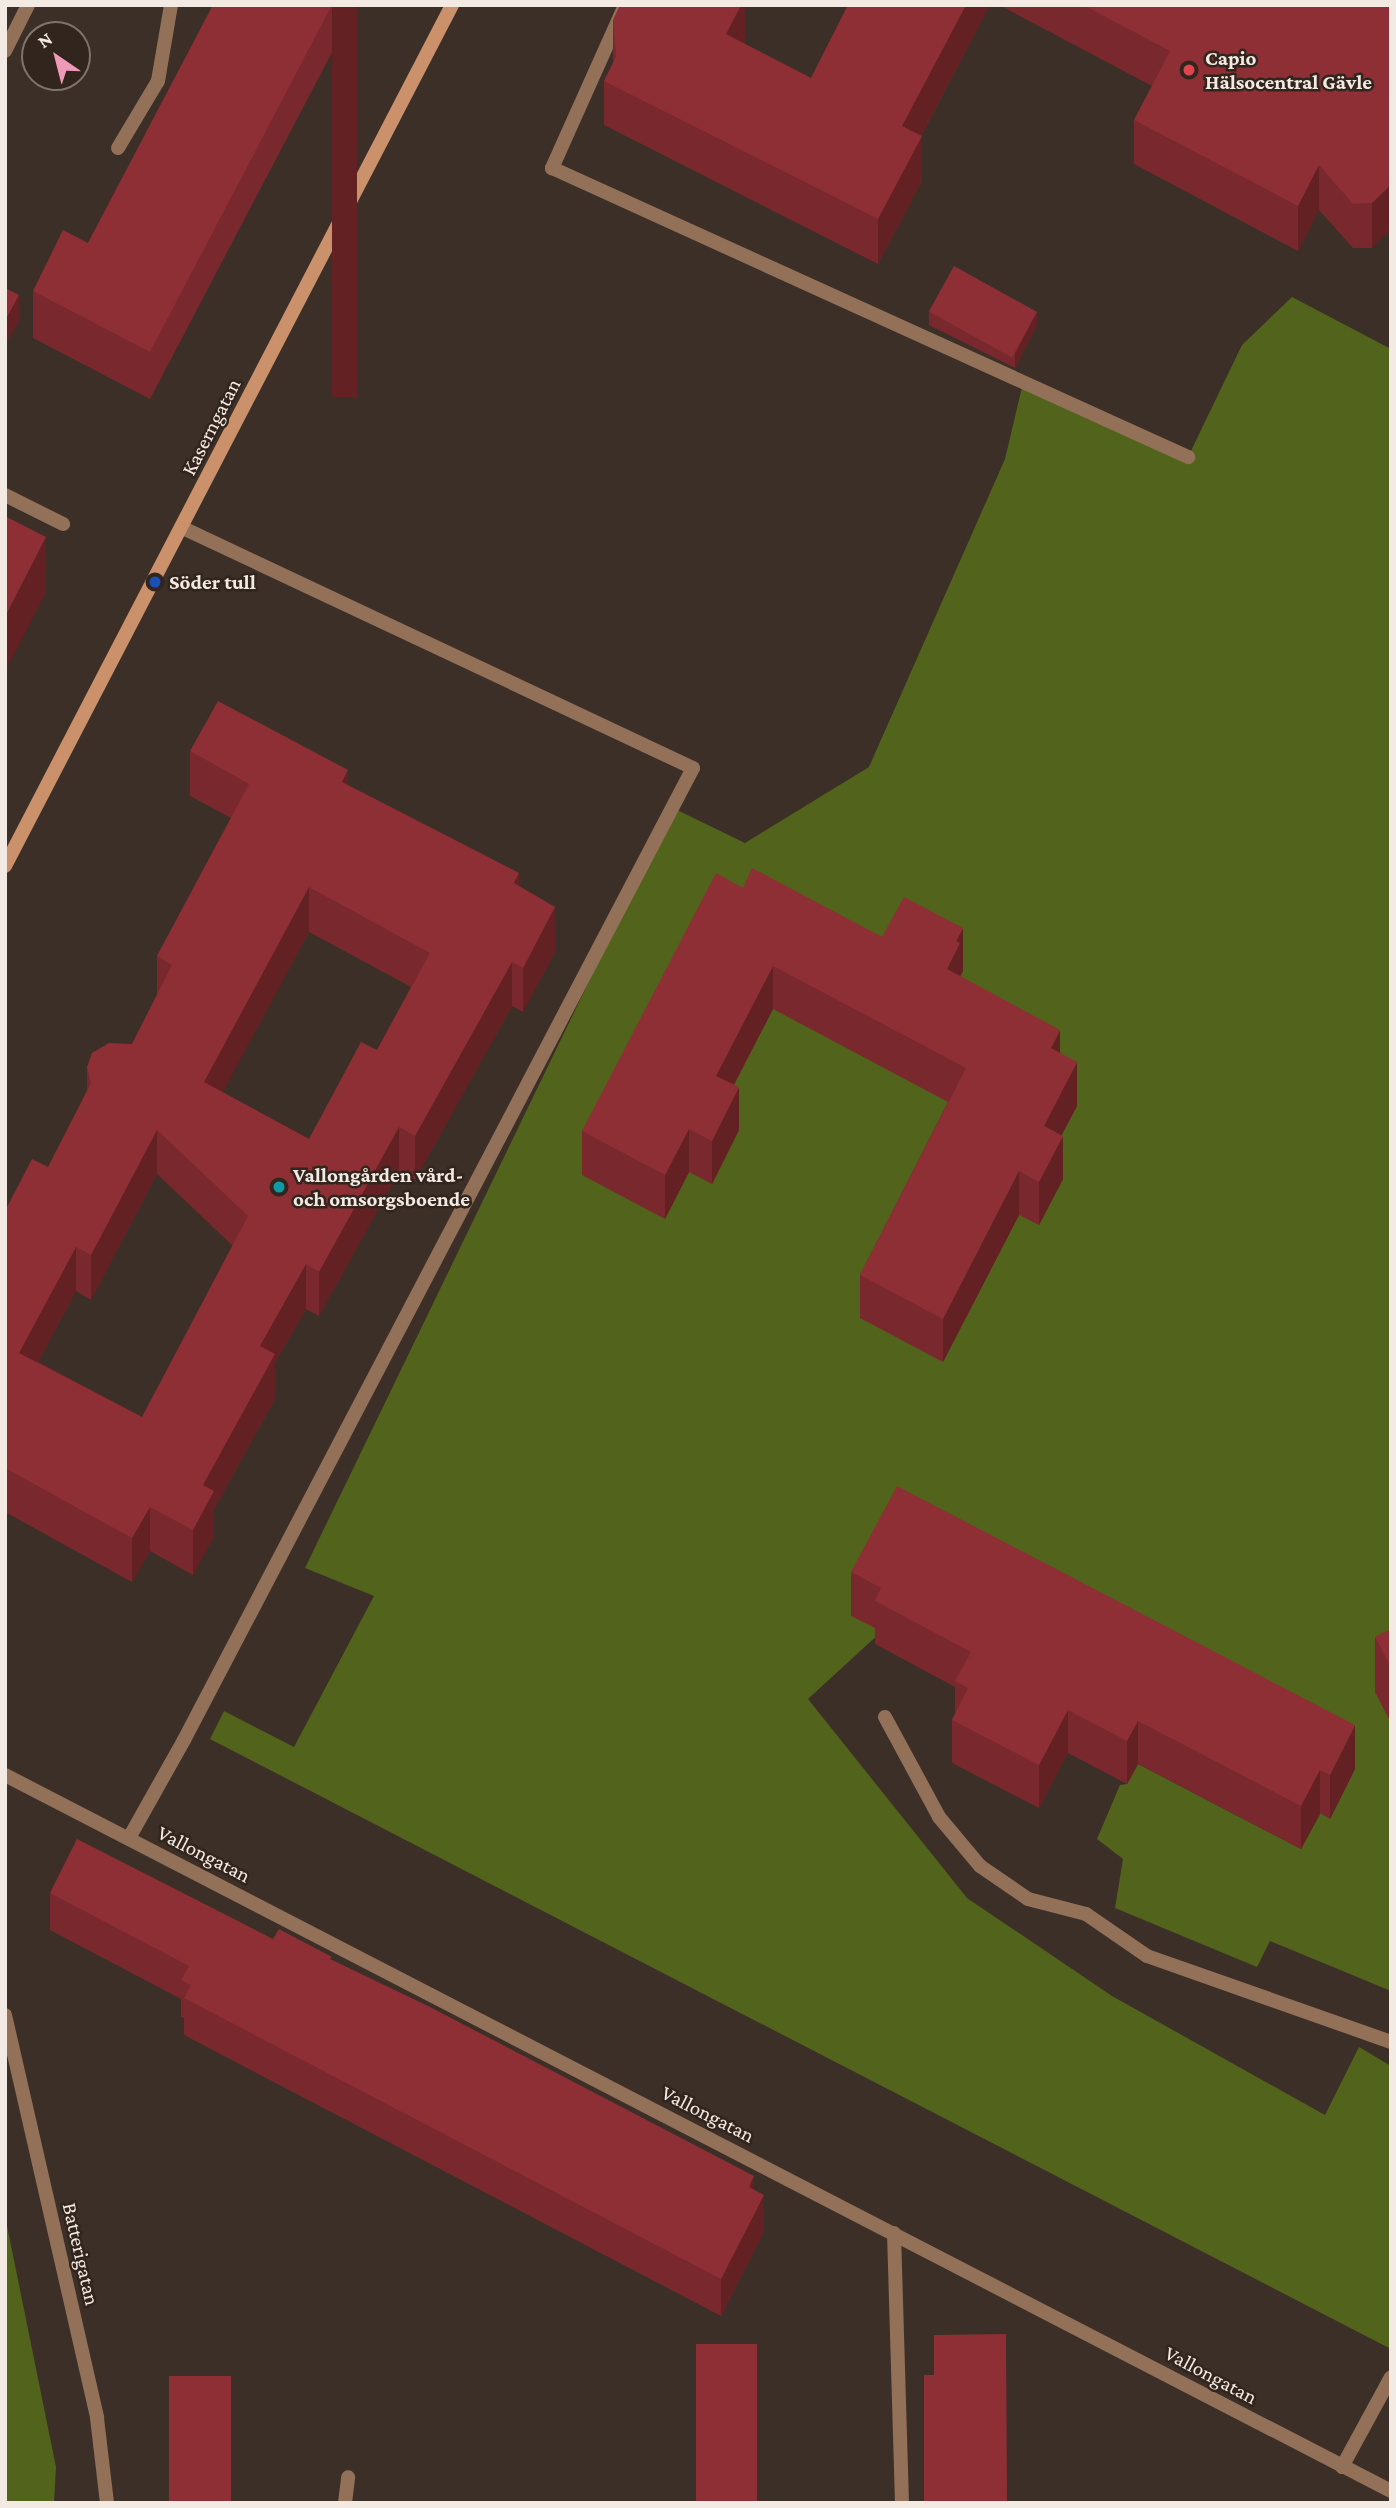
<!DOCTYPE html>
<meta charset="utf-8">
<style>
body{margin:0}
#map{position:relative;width:1396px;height:2508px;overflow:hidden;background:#3c2f27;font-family:"Crimson Pro",serif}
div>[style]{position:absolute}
.green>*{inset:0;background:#52631b}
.service>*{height:14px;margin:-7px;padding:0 7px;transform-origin:7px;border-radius:7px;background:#937058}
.minor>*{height:14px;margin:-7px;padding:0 7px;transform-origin:7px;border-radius:7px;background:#937058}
.secondary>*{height:14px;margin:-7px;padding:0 7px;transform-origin:7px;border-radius:7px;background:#ca916b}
.wall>*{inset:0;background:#79282d}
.shaded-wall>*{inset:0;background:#632124;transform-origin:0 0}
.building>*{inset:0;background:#8d2f34;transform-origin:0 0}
.dots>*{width:19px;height:19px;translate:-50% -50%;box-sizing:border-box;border:4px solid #32251d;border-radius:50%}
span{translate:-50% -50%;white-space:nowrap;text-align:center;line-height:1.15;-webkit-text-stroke:5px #32251d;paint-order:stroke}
.poi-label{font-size:21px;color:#f3eae4;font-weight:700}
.left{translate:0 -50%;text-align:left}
.street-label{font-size:21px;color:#f3eae4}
.frame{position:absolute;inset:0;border:7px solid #f3eae4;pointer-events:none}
.north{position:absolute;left:21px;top:21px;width:70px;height:70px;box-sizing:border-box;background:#32251d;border:2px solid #7f746d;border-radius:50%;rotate:325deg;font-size:19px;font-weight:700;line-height:28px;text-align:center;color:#f3eae4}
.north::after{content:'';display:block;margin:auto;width:24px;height:32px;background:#ef9ab9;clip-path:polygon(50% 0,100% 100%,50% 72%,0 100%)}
</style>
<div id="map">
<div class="green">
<i style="clip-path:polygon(1292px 297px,1391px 349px,1391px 1991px,1270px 1941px,1257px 1967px,1115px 1908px,1123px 1859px,1097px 1839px,1120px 1785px,1127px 1784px,1138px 1764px,1301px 1849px,1336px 1785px,881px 1632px,808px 1699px,967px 1898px,1112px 1996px,1325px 2115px,1359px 2047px,1391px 2066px,1391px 2349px,210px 1739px,224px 1711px,294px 1747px,374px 1596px,305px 1568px,673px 808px,745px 843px,869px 767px,1005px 459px,1023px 383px,1188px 457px,1242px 345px)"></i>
<i style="clip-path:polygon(5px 2216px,56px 2467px,54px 2503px,5px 2503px)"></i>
</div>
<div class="service">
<i style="left:625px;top:5px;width:179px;rotate:114.1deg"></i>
<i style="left:552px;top:168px;width:699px;rotate:24.44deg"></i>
<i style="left:5px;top:51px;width:51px;rotate:-63.4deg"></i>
<i style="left:118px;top:148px;width:78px;rotate:-59.2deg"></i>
<i style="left:158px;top:81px;width:77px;rotate:-80.3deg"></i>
<i style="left:885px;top:1717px;width:114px;rotate:61.6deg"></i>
<i style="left:939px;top:1817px;width:64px;rotate:50.1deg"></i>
<i style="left:980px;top:1866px;width:58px;rotate:34.5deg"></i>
<i style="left:1028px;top:1899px;width:60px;rotate:14.5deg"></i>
<i style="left:1086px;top:1914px;width:74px;rotate:34.5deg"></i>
<i style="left:1147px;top:1956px;width:259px;rotate:19.4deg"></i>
<i style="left:129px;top:1838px;width:112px;rotate:-60.7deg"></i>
<i style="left:184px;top:1740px;width:1097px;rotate:-62.36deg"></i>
<i style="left:693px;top:768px;width:564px;rotate:-154.8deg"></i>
<i style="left:894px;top:2233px;width:270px;rotate:88.3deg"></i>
<i style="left:1342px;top:2467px;width:102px;rotate:-61.4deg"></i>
<i style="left:345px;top:2503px;width:26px;rotate:-83deg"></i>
</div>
<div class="minor">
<i style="left:5px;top:495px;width:65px;rotate:26.6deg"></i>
<i style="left:5px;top:1775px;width:1560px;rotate:27.32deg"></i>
<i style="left:5px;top:2015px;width:413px;rotate:77.1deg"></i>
<i style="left:97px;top:2418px;width:86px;rotate:83.3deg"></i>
</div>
<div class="secondary">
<i style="left:5px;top:866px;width:970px;rotate:-62.56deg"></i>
</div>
<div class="wall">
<i style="clip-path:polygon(213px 5px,357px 5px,150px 399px,33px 338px,33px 291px,88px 243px)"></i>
<i style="clip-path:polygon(745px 5px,745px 44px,811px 78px,848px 5px,990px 5px,921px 136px,922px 181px,878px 264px,604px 125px,604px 81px,613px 64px,613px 20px)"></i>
<i style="clip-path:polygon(999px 5px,1391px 5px,1372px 248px,1353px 248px,1319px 210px,1298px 251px,1134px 164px,1134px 120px,1152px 86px)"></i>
<i style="clip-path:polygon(929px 312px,1037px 325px,1015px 368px,929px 325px)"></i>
<i style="clip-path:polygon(evenodd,190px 751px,348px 785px,519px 886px,555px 952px,523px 1012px,512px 1006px,415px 1180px,399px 1172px,319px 1316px,306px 1309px,275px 1363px,275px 1399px,214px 1509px,214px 1536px,193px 1575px,150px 1551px,132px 1582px,5px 1512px,5px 1211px,48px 1167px,87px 1092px,87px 1067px,132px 1044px,157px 995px,157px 956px,231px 818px,190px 796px,190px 751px,309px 932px,411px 987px,377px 1050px,309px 1139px,222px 1092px,309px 932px,190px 751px,157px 1174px,233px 1246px,142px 1417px,38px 1362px,76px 1291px,91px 1300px,157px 1174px)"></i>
<i style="clip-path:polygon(743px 888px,882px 937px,963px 971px,960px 976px,1060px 1053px,1077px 1106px,1061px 1135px,1063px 1179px,1039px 1225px,1019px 1215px,943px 1362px,860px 1318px,860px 1275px,948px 1102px,773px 1009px,734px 1085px,739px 1130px,712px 1184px,689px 1172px,665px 1219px,582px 1175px,582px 1131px)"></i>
<i style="clip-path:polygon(851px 1572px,1355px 1769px,1330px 1819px,1320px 1813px,1301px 1849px,1138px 1764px,1127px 1784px,1068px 1753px,1039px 1808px,952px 1763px,952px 1720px,955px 1713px,955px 1687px,875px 1644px,875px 1628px,851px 1616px)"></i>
<i style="clip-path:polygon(1391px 1629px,1391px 1723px,1375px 1692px,1375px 1637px)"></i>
<i style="clip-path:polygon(50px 1893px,273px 1939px,332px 1960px,754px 2189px,764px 2232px,721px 2316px,184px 2035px,184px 2018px,181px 2017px,181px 1999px,50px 1930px)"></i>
</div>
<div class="shaded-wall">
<i style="left:332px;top:5px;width:25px;height:392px"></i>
<i style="clip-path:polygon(741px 5px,745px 5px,745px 43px,726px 79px,726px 34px)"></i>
<i style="clip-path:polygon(966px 5px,990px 5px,902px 171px,902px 126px)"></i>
<i style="clip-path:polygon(922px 136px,922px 181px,878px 264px,878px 219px)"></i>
<i style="clip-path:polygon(1319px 165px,1319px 210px,1298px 251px,1298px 206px)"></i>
<i style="clip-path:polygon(1391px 185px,1391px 229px,1372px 248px,1372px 203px)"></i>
<i style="clip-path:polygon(19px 295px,19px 321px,5px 346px,5px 321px)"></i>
<i style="clip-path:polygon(1037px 312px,1037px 325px,1015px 368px,1015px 354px)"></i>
<i style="clip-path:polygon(46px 537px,46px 592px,5px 672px,5px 617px)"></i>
<i style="clip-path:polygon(348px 770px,348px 815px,342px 782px)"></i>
<i style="clip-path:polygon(519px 873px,519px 917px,514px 883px)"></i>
<i style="clip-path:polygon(309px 887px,309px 932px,204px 1127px,204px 1082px)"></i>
<i style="clip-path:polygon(555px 907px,555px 952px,523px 1012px,523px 968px)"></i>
<i style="clip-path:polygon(963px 928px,963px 971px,960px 977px,947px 969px,956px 941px)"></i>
<i style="clip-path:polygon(512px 962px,512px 1006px,415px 1180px,415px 1136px)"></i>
<i style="clip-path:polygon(773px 966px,773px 1009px,716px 1119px,716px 1076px)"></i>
<i style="clip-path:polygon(1060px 1030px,1060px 1073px,1051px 1048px)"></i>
<i style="clip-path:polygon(1077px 1062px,1077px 1106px,1044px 1169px,1044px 1126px)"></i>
<i style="clip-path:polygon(739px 1087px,739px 1130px,712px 1184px,712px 1141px)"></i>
<i style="clip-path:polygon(399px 1127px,399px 1172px,319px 1316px,319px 1272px)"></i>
<i style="clip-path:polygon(689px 1129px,689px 1172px,665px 1219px,665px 1175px)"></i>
<i style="clip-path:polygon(157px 1130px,157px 1174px,91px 1300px,91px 1255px)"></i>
<i style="clip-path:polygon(1063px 1136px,1063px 1179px,1039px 1225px,1039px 1182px)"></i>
<i style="clip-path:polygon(1019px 1171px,1019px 1215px,943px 1362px,943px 1319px)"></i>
<i style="clip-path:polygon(76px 1247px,76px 1291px,19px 1397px,19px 1353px)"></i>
<i style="clip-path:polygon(306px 1264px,306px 1309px,275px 1363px,275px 1399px,214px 1509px,214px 1536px,193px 1575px,193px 1530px,203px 1485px,260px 1346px)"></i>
<i style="clip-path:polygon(150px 1507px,150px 1551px,132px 1582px,132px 1538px)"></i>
<i style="clip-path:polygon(1068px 1710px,1068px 1753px,1039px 1808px,1039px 1765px)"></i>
<i style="clip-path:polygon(1138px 1721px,1138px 1764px,1127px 1784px,1127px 1741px)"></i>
<i style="clip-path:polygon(1355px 1725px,1355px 1769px,1330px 1819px,1330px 1775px)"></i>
<i style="clip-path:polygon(1320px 1770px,1320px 1813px,1301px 1849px,1301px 1806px)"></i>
<i style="clip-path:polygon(754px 2176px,754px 2214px,749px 2187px)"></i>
<i style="clip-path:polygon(764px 2195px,764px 2232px,721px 2316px,721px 2279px)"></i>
</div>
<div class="building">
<i style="clip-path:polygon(213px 5px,332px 5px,150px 352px,33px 291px,63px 230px,88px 243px)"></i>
<i style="clip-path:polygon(620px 5px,741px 5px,726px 34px,811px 78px,848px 5px,966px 5px,902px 126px,922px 136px,878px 219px,604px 81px,616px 57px,613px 20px)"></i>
<i style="clip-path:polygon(1083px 5px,1391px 5px,1391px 185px,1372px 203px,1353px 204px,1319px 165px,1298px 206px,1134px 120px,1170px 51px)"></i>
<i style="left:954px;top:266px;width:95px;height:52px;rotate:29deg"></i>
<i style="clip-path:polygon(5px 288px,19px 295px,5px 321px)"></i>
<i style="clip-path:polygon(5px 516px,46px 537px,5px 617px)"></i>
<i style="clip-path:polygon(evenodd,218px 701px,348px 770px,342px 782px,519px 873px,514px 883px,555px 907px,523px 968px,512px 962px,415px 1136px,399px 1127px,319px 1272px,306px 1264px,260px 1346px,275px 1354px,203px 1485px,214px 1491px,193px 1530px,150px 1507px,132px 1538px,5px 1468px,5px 1211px,32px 1159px,48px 1167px,91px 1083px,87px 1067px,92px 1053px,109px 1043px,132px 1044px,172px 965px,157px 956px,249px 784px,190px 751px,218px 701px,309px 887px,430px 953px,377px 1050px,361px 1042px,309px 1139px,204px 1082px,309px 887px,218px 701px,157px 1130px,248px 1216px,142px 1417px,19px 1353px,76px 1247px,91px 1255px,157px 1130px)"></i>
<i style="clip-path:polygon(752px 868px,882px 937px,904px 897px,963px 928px,956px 941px,960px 943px,947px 969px,1060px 1030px,1051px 1048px,1077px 1062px,1044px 1126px,1063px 1136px,1039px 1182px,1019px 1171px,943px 1319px,860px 1275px,966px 1068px,773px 966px,716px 1076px,739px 1087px,712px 1141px,689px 1129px,665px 1175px,582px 1131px,716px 873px,743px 888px)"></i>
<i style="clip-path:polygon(897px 1486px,1355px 1725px,1330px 1775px,1320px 1770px,1301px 1806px,1138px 1721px,1127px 1741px,1068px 1710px,1039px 1765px,952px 1720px,968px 1688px,955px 1681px,971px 1652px,875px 1601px,881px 1588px,851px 1572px)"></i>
<i style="clip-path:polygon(1391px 1629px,1391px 1667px,1375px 1637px)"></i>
<i style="clip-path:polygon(77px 1839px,273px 1939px,279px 1929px,332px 1957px,330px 1959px,428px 2006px,754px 2176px,749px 2187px,764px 2195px,721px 2279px,184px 1998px,191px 1985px,181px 1980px,189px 1966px,50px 1893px)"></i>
<i style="clip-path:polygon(1006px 2334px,1007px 2503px,924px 2503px,924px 2375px,934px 2375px,934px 2335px)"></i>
<i style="left:696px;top:2344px;width:61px;height:159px"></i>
<i style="left:169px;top:2376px;width:62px;height:127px"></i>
</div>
<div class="dots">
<i style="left:1189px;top:70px;background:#e0444e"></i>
<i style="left:155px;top:582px;background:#1a4fb4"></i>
<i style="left:279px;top:1187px;background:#0f9aa8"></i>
</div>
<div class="poi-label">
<span class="left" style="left:1205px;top:70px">Capio<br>Hälsocentral Gävle</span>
<span class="left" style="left:169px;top:582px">Söder tull</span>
<span class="left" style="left:293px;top:1187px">Vallongården vård-<br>och omsorgsboende</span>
</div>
<div class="street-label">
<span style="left:211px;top:427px;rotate:-63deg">Kaserngatan</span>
<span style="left:204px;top:1854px;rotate:27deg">Vallongatan</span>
<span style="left:708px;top:2114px;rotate:27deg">Vallongatan</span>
<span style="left:81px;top:2254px;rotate:77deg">Batterigatan</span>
<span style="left:1211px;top:2375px;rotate:28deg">Vallongatan</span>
</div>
<div class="frame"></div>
<div class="north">N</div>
</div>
